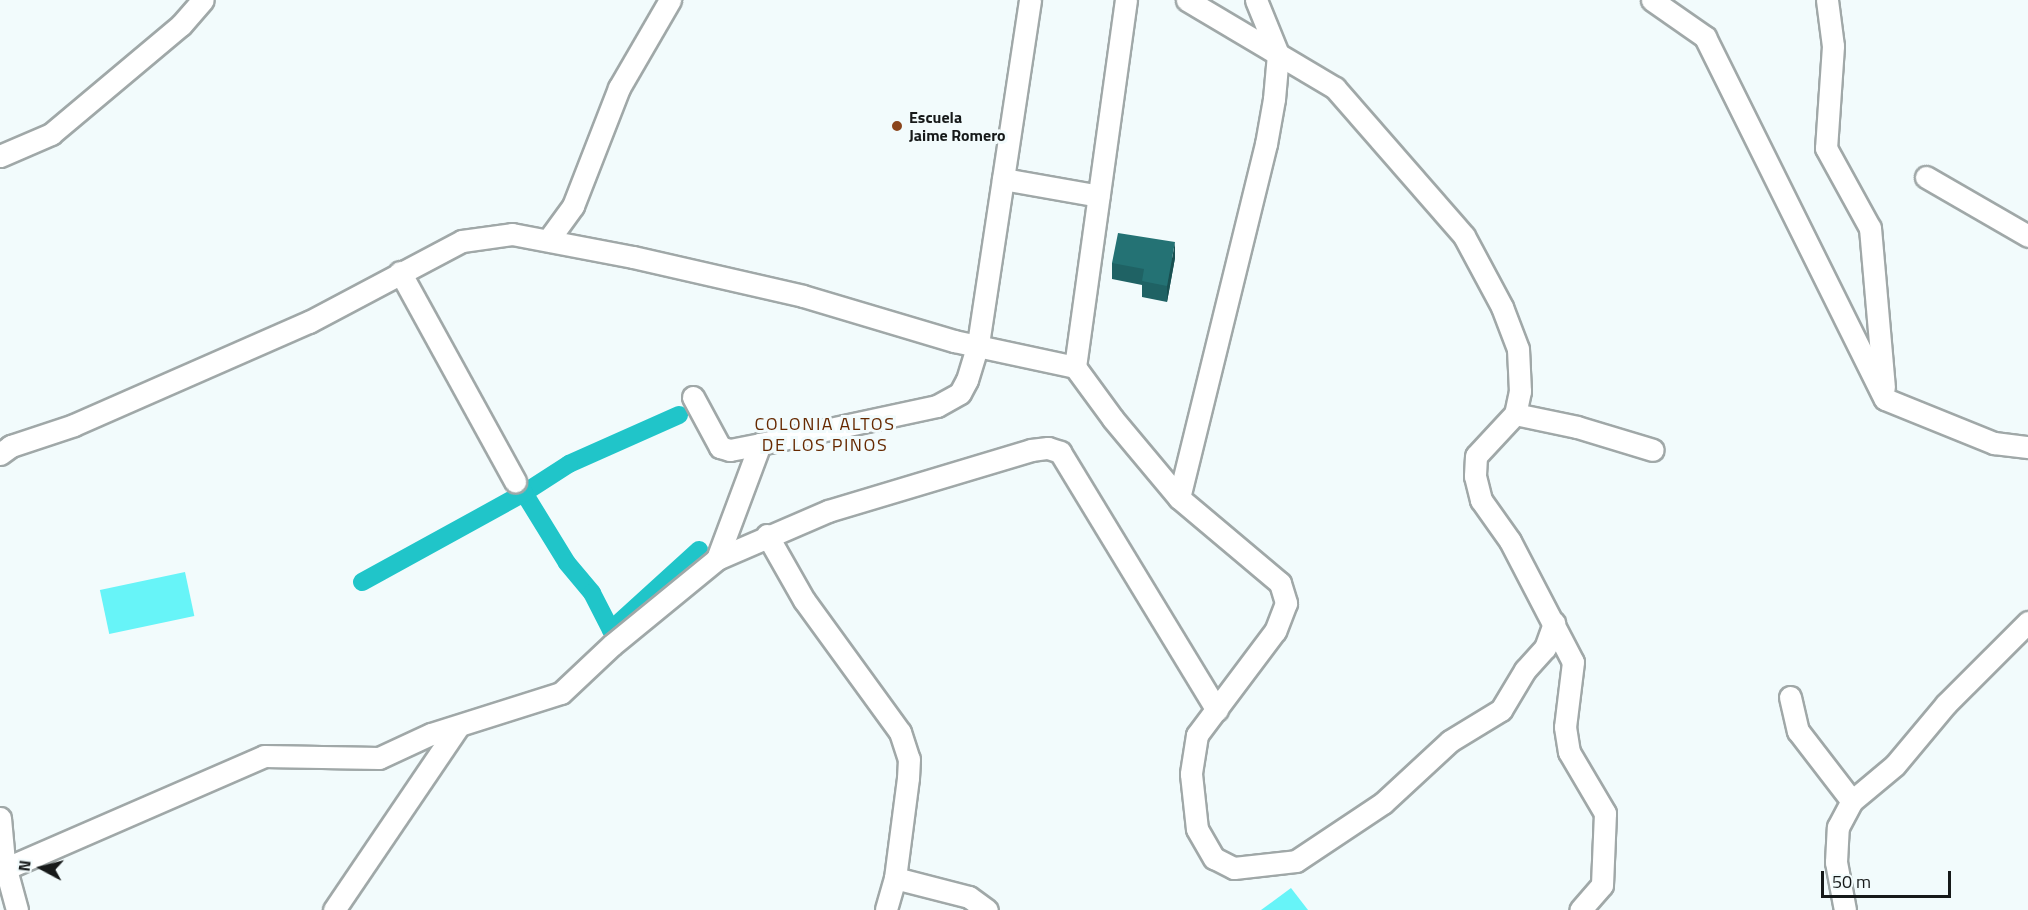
<!DOCTYPE html>
<style>
body{margin:0}
#map{position:relative;width:2028px;height:910px;overflow:hidden;background:#f2fbfc;font-family:"Titillium Web",sans-serif}
div>[style]{position:absolute}
.green>*{inset:0;background:#67f4f8;transform-origin:0 0}
.canal>*{height:18px;margin:-9px;padding:0 9px;transform-origin:9px;border-radius:9px;background:#20c5c9}
.roads{filter:drop-shadow(2px 0 #a0a8a8) drop-shadow(-2px 0 #a0a8a8) drop-shadow(0 2px #a0a8a8) drop-shadow(0 -2px #a0a8a8)}
.street>*{height:21px;margin:-10.5px;padding:0 10.5px;transform-origin:10.5px;border-radius:10.5px;background:#fff}
.wall>*{inset:0;background:#1f6264}
.shaded-wall>*{inset:0;background:#195051}
.building>*{inset:0;background:#247274}
.dots>*{width:16px;height:16px;translate:-50% -50%;box-sizing:border-box;border:3px solid #f2fbfc;border-radius:50%}
span{translate:-50% -50%;white-space:nowrap;text-align:center;line-height:1.15;-webkit-text-stroke:6px #f2fbfc;paint-order:stroke}
.poi-label{font-size:16px;color:#161919;font-weight:700}
.left{translate:0 -50%;text-align:left}
.neighbourhood-label{font-size:18px;color:#662900;letter-spacing:1.5px}
.north{position:absolute;left:12px;top:838px;width:60px;height:60px;-webkit-text-stroke:4px #f2fbfc;paint-order:stroke;rotate:277deg;font-size:16px;font-weight:700;line-height:24px;text-align:center;color:#161919}
.north::after{content:'';display:block;margin:auto;width:21px;height:27px;background:#161919;clip-path:polygon(50% 0,100% 100%,50% 72%,0 100%)}
.scale{position:absolute;left:1821px;top:871px;width:130px;height:27px;box-sizing:border-box;border:3px solid #161919;border-top:0;padding-left:8px;font-size:18px;line-height:21px;white-space:nowrap;color:#161919;-webkit-text-stroke:4px #f2fbfc;paint-order:stroke}
</style>
<div id="map">
<div class="green">
<i style="left:185px;top:572px;width:45px;height:87px;rotate:78deg"></i>
<i style="clip-path:polygon(1291px 888px,1308px 910px,1261px 910px)"></i>
</div>
<div class="canal">
<i style="left:679px;top:415px;width:120px;rotate:156deg"></i>
<i style="left:569px;top:464px;width:54px;rotate:147.2deg"></i>
<i style="left:524px;top:493px;width:82px;rotate:58.4deg"></i>
<i style="left:567px;top:563px;width:39px;rotate:50deg"></i>
<i style="left:592px;top:593px;width:42px;rotate:62.8deg"></i>
<i style="left:611px;top:630px;width:119px;rotate:-42.3deg"></i>
<i style="left:362px;top:582px;width:185px;rotate:-28.8deg"></i>
<i style="left:524px;top:493px;width:10px;rotate:-119deg"></i>
</div>
<div class="roads">
<div class="street">
<i style="left:1187px;top:0;width:172px;rotate:30.7deg"></i>
<i style="left:1335px;top:88px;width:196px;rotate:48.9deg"></i>
<i style="left:1464px;top:236px;width:81px;rotate:61.8deg"></i>
<i style="left:1502px;top:307px;width:45px;rotate:69.1deg"></i>
<i style="left:1518px;top:349px;width:42px;rotate:87.3deg"></i>
<i style="left:1520px;top:391px;width:24px;rotate:102deg"></i>
<i style="left:1515px;top:414px;width:57px;rotate:132.9deg"></i>
<i style="left:1476px;top:456px;width:20px;rotate:93deg"></i>
<i style="left:1475px;top:476px;width:25px;rotate:76deg"></i>
<i style="left:1481px;top:500px;width:50px;rotate:54.7deg"></i>
<i style="left:1510px;top:541px;width:136px;rotate:62.5deg"></i>
<i style="left:1573px;top:662px;width:65px;rotate:97deg"></i>
<i style="left:1565px;top:727px;width:25px;rotate:81deg"></i>
<i style="left:1569px;top:752px;width:71px;rotate:59.5deg"></i>
<i style="left:1605px;top:813px;width:72px;rotate:92.4deg"></i>
<i style="left:1602px;top:885px;width:33px;rotate:131deg"></i>
<i style="left:1652px;top:0;width:65px;rotate:34.9deg"></i>
<i style="left:1705px;top:37px;width:404px;rotate:63.6deg"></i>
<i style="left:1885px;top:399px;width:118px;rotate:22deg"></i>
<i style="left:1994px;top:443px;width:34px;rotate:7deg"></i>
<i style="left:1827px;top:0;width:46px;rotate:82.6deg"></i>
<i style="left:1833px;top:46px;width:102px;rotate:93.9deg"></i>
<i style="left:1826px;top:148px;width:91px;rotate:61.2deg"></i>
<i style="left:1870px;top:228px;width:160px;rotate:85deg"></i>
<i style="left:0;top:156px;width:56px;rotate:-23.3deg"></i>
<i style="left:51px;top:134px;width:170px;rotate:-40deg"></i>
<i style="left:181px;top:25px;width:33px;rotate:-49deg"></i>
<i style="left:1926px;top:177px;width:118px;rotate:30deg"></i>
<i style="left:1003px;top:179px;width:97px;rotate:10deg"></i>
<i style="left:549px;top:239px;width:41px;rotate:-54deg"></i>
<i style="left:573px;top:206px;width:127px;rotate:-68.7deg"></i>
<i style="left:619px;top:88px;width:102px;rotate:-59.9deg"></i>
<i style="left:400px;top:272px;width:239px;rotate:61.2deg"></i>
<i style="left:1075px;top:367px;width:64px;rotate:53.8deg"></i>
<i style="left:1113px;top:419px;width:103px;rotate:50.1deg"></i>
<i style="left:1179px;top:498px;width:132px;rotate:40.1deg"></i>
<i style="left:1280px;top:583px;width:21px;rotate:73deg"></i>
<i style="left:1286px;top:603px;width:30px;rotate:111deg"></i>
<i style="left:1275px;top:631px;width:130px;rotate:126.9deg"></i>
<i style="left:1197px;top:735px;width:39px;rotate:99deg"></i>
<i style="left:1191px;top:774px;width:55px;rotate:83.8deg"></i>
<i style="left:1197px;top:829px;width:34px;rotate:60deg"></i>
<i style="left:1214px;top:858px;width:22px;rotate:27deg"></i>
<i style="left:1234px;top:868px;width:62px;rotate:-6.4deg"></i>
<i style="left:1296px;top:861px;width:105px;rotate:-33.7deg"></i>
<i style="left:1383px;top:803px;width:91px;rotate:-42.8deg"></i>
<i style="left:1450px;top:741px;width:60px;rotate:-31.3deg"></i>
<i style="left:1501px;top:710px;width:47px;rotate:-59deg"></i>
<i style="left:1525px;top:670px;width:30px;rotate:-48deg"></i>
<i style="left:1545px;top:648px;width:27px;rotate:-70deg"></i>
<i style="left:693px;top:397px;width:57px;rotate:61.6deg"></i>
<i style="left:720px;top:447px;width:10px;rotate:17deg"></i>
<i style="left:730px;top:450px;width:31px;rotate:-11deg"></i>
<i style="left:1515px;top:414px;width:63px;rotate:11.8deg"></i>
<i style="left:1577px;top:427px;width:79px;rotate:16.8deg"></i>
<i style="left:0;top:454px;width:14px;rotate:-36deg"></i>
<i style="left:11px;top:446px;width:66px;rotate:-18.4deg"></i>
<i style="left:74px;top:425px;width:257px;rotate:-23.7deg"></i>
<i style="left:309px;top:322px;width:173px;rotate:-27.9deg"></i>
<i style="left:462px;top:241px;width:50px;rotate:-8deg"></i>
<i style="left:512px;top:234px;width:123px;rotate:10.8deg"></i>
<i style="left:633px;top:257px;width:174px;rotate:12.9deg"></i>
<i style="left:803px;top:296px;width:158px;rotate:16.6deg"></i>
<i style="left:954px;top:341px;width:124px;rotate:12.1deg"></i>
<i style="left:1075px;top:367px;width:371px;rotate:-82.1deg"></i>
<i style="left:1179px;top:498px;width:365px;rotate:-76.2deg"></i>
<i style="left:1266px;top:144px;width:46px;rotate:-79.9deg"></i>
<i style="left:1274px;top:99px;width:45px;rotate:-84.9deg"></i>
<i style="left:1278px;top:54px;width:58px;rotate:-112.2deg"></i>
<i style="left:767px;top:535px;width:75px;rotate:60.4deg"></i>
<i style="left:804px;top:600px;width:163px;rotate:54deg"></i>
<i style="left:900px;top:732px;width:28px;rotate:72deg"></i>
<i style="left:909px;top:759px;width:19px;rotate:93deg"></i>
<i style="left:908px;top:778px;width:101px;rotate:97.4deg"></i>
<i style="left:895px;top:878px;width:33px;rotate:106deg"></i>
<i style="left:717px;top:559px;width:123px;rotate:-69.5deg"></i>
<i style="left:760px;top:444px;width:181px;rotate:-12.1deg"></i>
<i style="left:937px;top:406px;width:26px;rotate:-29deg"></i>
<i style="left:960px;top:393px;width:15px;rotate:-62deg"></i>
<i style="left:967px;top:380px;width:38px;rotate:-73deg"></i>
<i style="left:978px;top:344px;width:348px;rotate:-81.4deg"></i>
<i style="left:1790px;top:697px;width:35px;rotate:77deg"></i>
<i style="left:1798px;top:731px;width:88px;rotate:52.4deg"></i>
<i style="left:0;top:818px;width:44px;rotate:84.8deg"></i>
<i style="left:4px;top:862px;width:50px;rotate:74.8deg"></i>
<i style="left:0;top:871px;width:288px;rotate:-23.5deg"></i>
<i style="left:264px;top:756px;width:115px;rotate:1deg"></i>
<i style="left:379px;top:758px;width:57px;rotate:-24.8deg"></i>
<i style="left:431px;top:734px;width:136px;rotate:-17.5deg"></i>
<i style="left:561px;top:693px;width:70px;rotate:-43.3deg"></i>
<i style="left:612px;top:645px;width:136px;rotate:-39.3deg"></i>
<i style="left:717px;top:559px;width:121px;rotate:-23.4deg"></i>
<i style="left:828px;top:511px;width:212px;rotate:-16.7deg"></i>
<i style="left:1031px;top:450px;width:17px;rotate:-7deg"></i>
<i style="left:1048px;top:448px;width:13px;rotate:18deg"></i>
<i style="left:1060px;top:452px;width:302px;rotate:58.7deg"></i>
<i style="left:895px;top:878px;width:76px;rotate:14.4deg"></i>
<i style="left:969px;top:897px;width:22px;rotate:36deg"></i>
<i style="left:334px;top:910px;width:221px;rotate:-55.9deg"></i>
<i style="left:1845px;top:910px;width:49px;rotate:-100.6deg"></i>
<i style="left:1836px;top:862px;width:35px;rotate:-87deg"></i>
<i style="left:1838px;top:827px;width:30px;rotate:-62deg"></i>
<i style="left:1852px;top:801px;width:56px;rotate:-39.9deg"></i>
<i style="left:1895px;top:765px;width:80px;rotate:-50.1deg"></i>
<i style="left:1946px;top:704px;width:116px;rotate:-45deg"></i>
</div>
</div>
<div class="wall">
<i style="clip-path:polygon(1175px 258px,1167px 302px,1142px 297px,1142px 285px,1112px 279px,1112px 263px)"></i>
</div>
<div class="shaded-wall">
<i style="clip-path:polygon(1175px 242px,1175px 258px,1167px 302px,1167px 286px)"></i>
</div>
<div class="building">
<i style="clip-path:polygon(1118px 233px,1175px 242px,1167px 286px,1142px 281px,1144px 269px,1112px 263px)"></i>
</div>
<div class="dots">
<i style="left:897px;top:126px;background:#8a451c"></i>
</div>
<div class="poi-label">
<span class="left" style="left:909px;top:126px">Escuela<br>Jaime Romero</span>
</div>
<div class="neighbourhood-label">
<span style="left:825px;top:435px">COLONIA ALTOS<br>DE LOS PINOS</span>
</div>
<div class="north">N</div>
<div class="scale">50 m</div>
</div>
